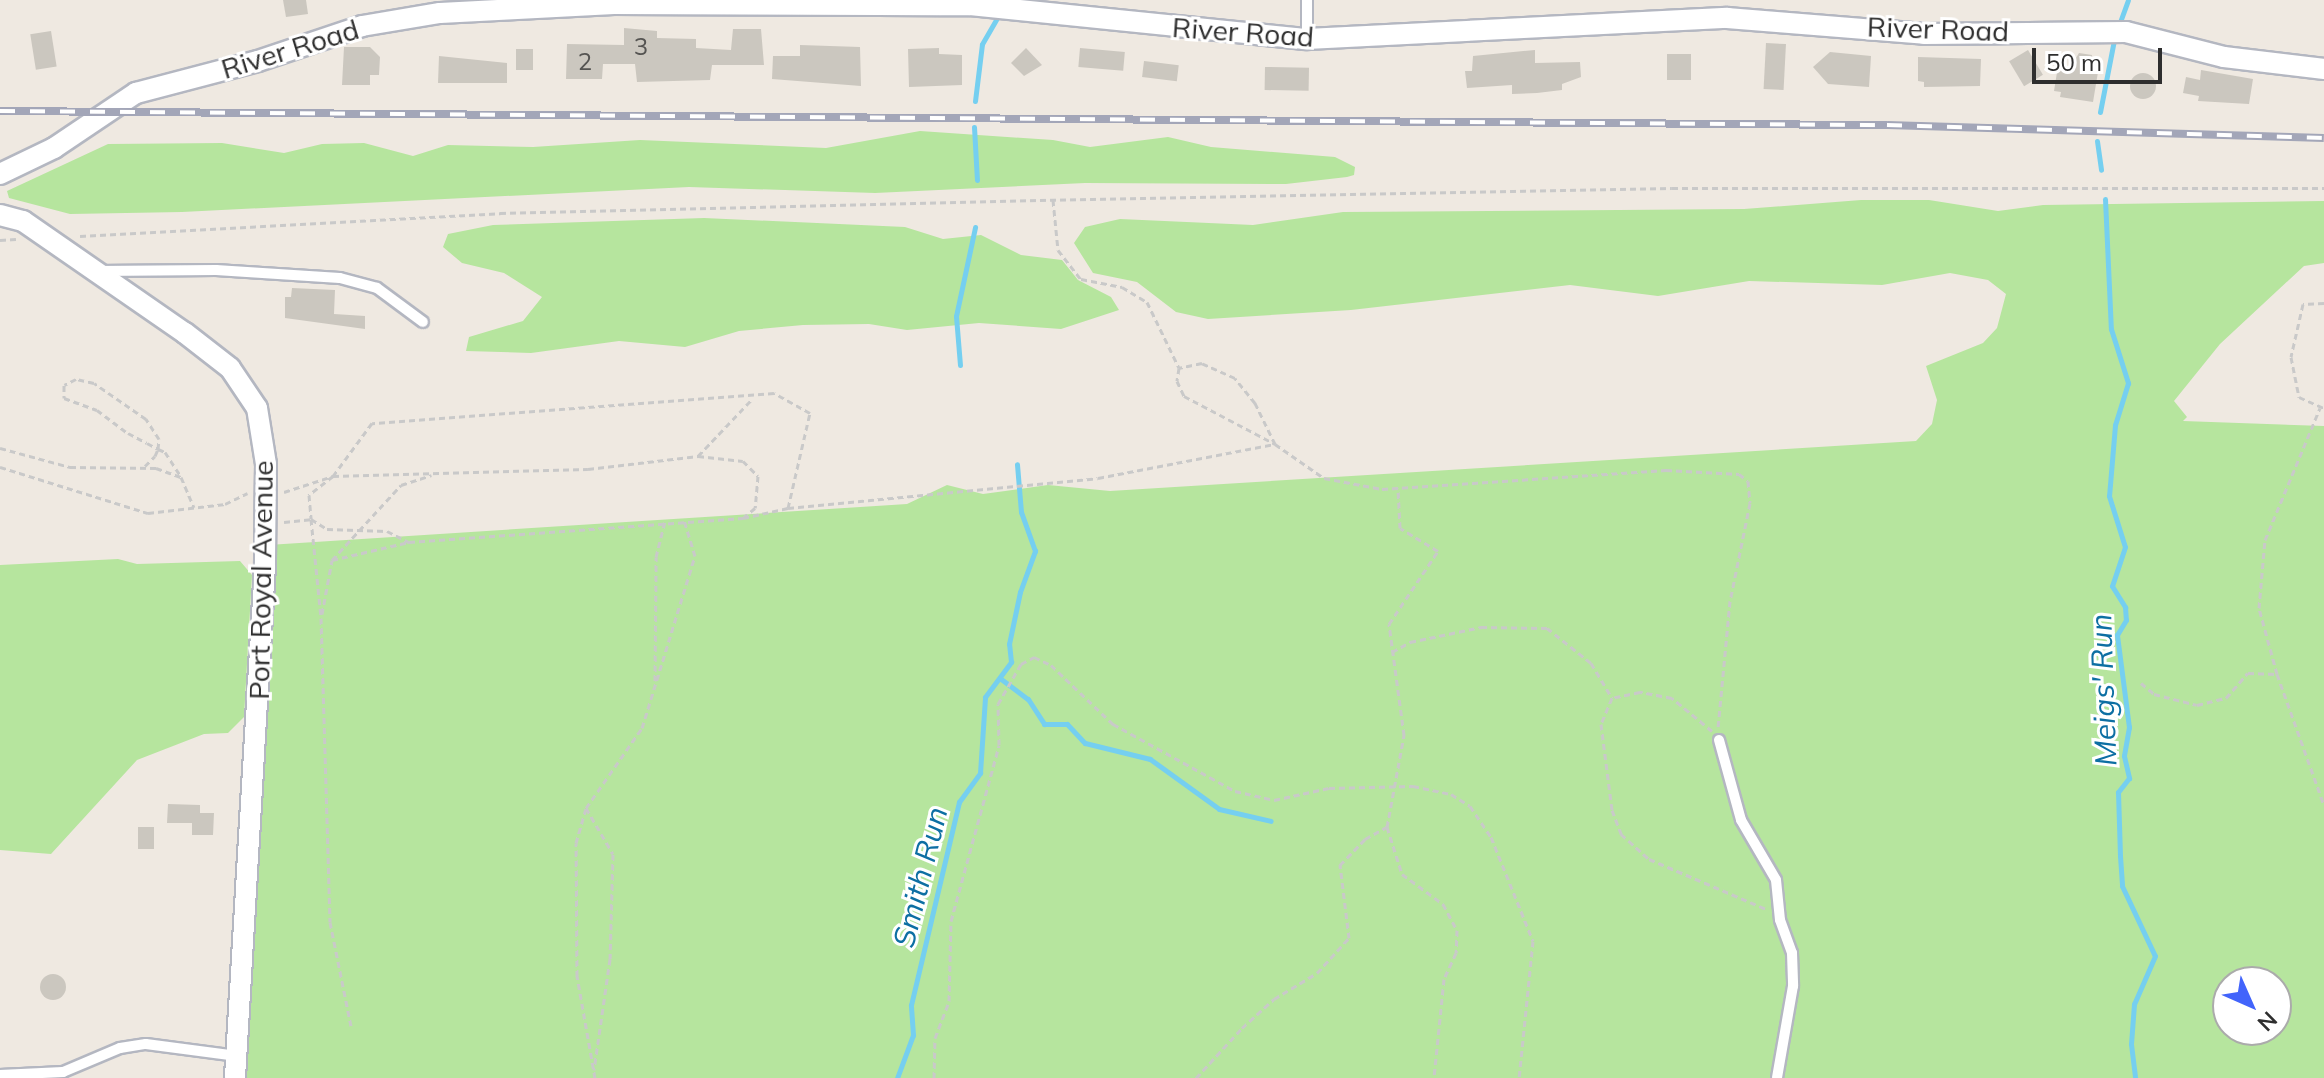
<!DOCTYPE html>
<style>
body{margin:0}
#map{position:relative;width:2324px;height:1078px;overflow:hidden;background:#efe9e1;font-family:Mulish,sans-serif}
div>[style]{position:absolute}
.green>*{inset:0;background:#b6e59e}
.stream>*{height:5px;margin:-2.5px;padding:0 2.5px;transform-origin:2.5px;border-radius:2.5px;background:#75cff0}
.building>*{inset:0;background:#cbc7bf;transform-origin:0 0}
.round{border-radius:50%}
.path>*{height:3px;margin-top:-1.5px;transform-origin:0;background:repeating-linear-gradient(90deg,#c9c9c9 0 6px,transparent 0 10px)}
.roads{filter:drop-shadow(2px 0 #b4b7c1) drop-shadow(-2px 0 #b4b7c1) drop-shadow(0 2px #b4b7c1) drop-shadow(0 -2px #b4b7c1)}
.lane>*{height:10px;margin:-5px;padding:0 5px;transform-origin:5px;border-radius:5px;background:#fff}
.street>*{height:20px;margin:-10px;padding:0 10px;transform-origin:10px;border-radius:10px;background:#fff}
.rail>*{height:8px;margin-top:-4px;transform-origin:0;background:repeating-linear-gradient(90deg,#fff 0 15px,#a3a6b8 0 30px);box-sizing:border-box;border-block:2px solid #a3a6b8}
span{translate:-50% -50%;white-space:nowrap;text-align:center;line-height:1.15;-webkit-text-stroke:6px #fff;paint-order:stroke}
.number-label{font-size:24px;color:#555452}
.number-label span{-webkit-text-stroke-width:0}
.street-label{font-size:28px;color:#2e2e2e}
.water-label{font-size:30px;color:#0d6fa3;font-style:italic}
.north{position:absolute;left:2212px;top:966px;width:80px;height:80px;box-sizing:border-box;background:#fff;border:2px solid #ababab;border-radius:50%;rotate:135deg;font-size:22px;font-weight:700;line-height:32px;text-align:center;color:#2e2e2e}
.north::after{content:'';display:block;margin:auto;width:28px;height:36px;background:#4264fb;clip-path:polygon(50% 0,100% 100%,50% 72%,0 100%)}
.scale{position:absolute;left:2032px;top:48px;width:130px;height:36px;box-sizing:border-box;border:4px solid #2e2e2e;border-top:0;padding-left:10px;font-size:24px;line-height:28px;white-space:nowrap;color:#2e2e2e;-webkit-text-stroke:6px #fff;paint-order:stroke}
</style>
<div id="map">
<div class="green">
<i style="clip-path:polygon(920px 131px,1053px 140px,1090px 147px,1168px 137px,1211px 147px,1335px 157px,1355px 167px,1354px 175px,1347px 177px,1286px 184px,1085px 183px,875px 193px,689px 187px,182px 212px,70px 214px,9px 198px,7px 191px,108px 144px,222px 143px,284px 153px,322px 144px,364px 143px,413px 156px,448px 145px,533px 147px,640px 140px,826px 148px)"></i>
<i style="clip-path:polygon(evenodd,1861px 200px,1929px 200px,1998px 211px,2043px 205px,2324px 201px,2324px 263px,2304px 266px,2220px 344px,2174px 401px,2187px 417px,2183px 421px,2324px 426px,2324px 1078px,243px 1078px,268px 545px,907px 504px,947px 485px,983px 494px,1048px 485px,1110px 491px,1916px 441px,1932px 424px,1937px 400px,1926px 366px,1983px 343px,1997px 328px,2006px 294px,1988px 280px,1950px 273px,1882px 285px,1749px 281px,1658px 296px,1570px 285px,1351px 310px,1208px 319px,1176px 312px,1137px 282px,1093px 273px,1074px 243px,1085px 227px,1120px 219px,1253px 225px,1343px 212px,1744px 209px,1861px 200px,2228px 982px,2276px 982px,2276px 1030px,2228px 1030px,2228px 982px)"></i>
<i style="clip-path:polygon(704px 218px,905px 227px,943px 239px,981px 235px,1021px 255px,1062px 260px,1078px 280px,1111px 297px,1119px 310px,1061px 329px,979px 323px,907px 330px,869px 324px,803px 325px,739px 331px,685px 347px,619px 341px,531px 353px,466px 351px,469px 337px,523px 321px,542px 297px,504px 273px,462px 263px,443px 247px,448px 234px,493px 225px)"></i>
<i style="clip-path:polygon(118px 559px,137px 564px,240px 561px,252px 575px,244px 717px,228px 733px,204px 734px,137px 760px,51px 854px,0 850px,0 565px)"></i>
</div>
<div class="stream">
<i style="left:2120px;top:22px;width:23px;rotate:-70deg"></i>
<i style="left:975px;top:101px;width:57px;rotate:-83deg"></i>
<i style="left:982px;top:44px;width:30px;rotate:-60deg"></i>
<i style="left:2100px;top:112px;width:73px;rotate:-79deg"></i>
<i style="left:974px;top:127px;width:53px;rotate:86.8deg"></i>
<i style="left:2097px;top:141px;width:29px;rotate:82deg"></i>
<i style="left:2105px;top:199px;width:130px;rotate:87.4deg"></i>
<i style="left:2111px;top:329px;width:57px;rotate:72.5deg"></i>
<i style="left:2128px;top:383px;width:44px;rotate:107.2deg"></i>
<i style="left:2115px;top:425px;width:71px;rotate:94.8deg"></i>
<i style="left:2109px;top:496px;width:53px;rotate:72.6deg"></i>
<i style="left:2125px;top:547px;width:41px;rotate:108.4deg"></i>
<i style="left:2112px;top:586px;width:25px;rotate:58deg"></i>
<i style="left:2125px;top:607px;width:13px;rotate:86deg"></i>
<i style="left:2126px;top:620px;width:17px;rotate:121deg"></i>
<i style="left:2117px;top:635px;width:93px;rotate:82.6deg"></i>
<i style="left:2129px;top:727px;width:29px;rotate:100deg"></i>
<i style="left:2124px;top:756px;width:23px;rotate:77deg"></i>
<i style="left:2129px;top:778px;width:18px;rotate:128deg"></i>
<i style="left:2118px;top:792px;width:64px;rotate:88.2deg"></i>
<i style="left:2120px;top:856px;width:30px;rotate:86deg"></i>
<i style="left:2122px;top:886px;width:77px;rotate:64.8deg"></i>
<i style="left:2155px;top:956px;width:52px;rotate:113.6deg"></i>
<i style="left:2134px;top:1004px;width:40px;rotate:94.3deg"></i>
<i style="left:2131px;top:1044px;width:34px;rotate:83deg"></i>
<i style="left:960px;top:365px;width:49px;rotate:-94.7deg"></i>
<i style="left:956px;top:316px;width:91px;rotate:-77.9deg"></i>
<i style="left:1001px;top:679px;width:34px;rotate:37deg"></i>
<i style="left:1028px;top:699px;width:30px;rotate:57deg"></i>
<i style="left:1044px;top:724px;width:23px"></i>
<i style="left:1067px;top:724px;width:26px;rotate:47deg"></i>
<i style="left:1085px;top:743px;width:67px;rotate:13.8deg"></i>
<i style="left:1150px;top:759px;width:85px;rotate:35.9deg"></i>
<i style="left:1219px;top:809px;width:53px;rotate:13deg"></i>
<i style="left:897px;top:1078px;width:46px;rotate:-69.6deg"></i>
<i style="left:913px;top:1035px;width:30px;rotate:-94deg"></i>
<i style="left:911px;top:1005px;width:209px;rotate:-76.7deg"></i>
<i style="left:959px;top:802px;width:36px;rotate:-54deg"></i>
<i style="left:980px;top:773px;width:76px;rotate:-86.2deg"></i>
<i style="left:985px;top:697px;width:44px;rotate:-53.4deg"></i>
<i style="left:1011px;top:662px;width:18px;rotate:-96deg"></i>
<i style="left:1009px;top:644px;width:53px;rotate:-78.1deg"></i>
<i style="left:1020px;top:592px;width:44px;rotate:-69.9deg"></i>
<i style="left:1035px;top:551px;width:41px;rotate:-109.7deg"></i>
<i style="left:1021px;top:512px;width:48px;rotate:-94.8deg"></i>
</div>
<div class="building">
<i style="clip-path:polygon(283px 0,306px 0,308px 14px,286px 17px)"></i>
<i style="clip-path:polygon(624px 28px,657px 31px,657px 38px,696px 39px,696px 48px,731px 50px,733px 29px,761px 29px,764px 65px,712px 65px,710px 80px,637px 82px,635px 64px,603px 64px,602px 79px,566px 79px,567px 44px,624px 45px)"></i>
<i style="left:51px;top:31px;width:36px;height:21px;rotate:81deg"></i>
<i style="left:1766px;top:43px;width:20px;height:46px;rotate:3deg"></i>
<i style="clip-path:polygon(800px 45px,860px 47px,861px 86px,772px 79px,773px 56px,800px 56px)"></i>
<i style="clip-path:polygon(344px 47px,370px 47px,380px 57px,379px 75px,370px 75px,370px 85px,342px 85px)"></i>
<i style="clip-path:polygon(939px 48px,939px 54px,962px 55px,962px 85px,909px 87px,908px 49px)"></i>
<i style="clip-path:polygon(1026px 48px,1042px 65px,1024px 76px,1011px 63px)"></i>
<i style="left:1080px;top:48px;width:45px;height:19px;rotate:5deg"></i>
<i style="left:516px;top:49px;width:17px;height:21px"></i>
<i style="clip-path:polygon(1535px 50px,1535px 63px,1580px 62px,1581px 77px,1562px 84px,1562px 90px,1537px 93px,1512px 94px,1512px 85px,1467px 88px,1465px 71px,1472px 71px,1473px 56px)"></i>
<i style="left:2028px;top:50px;width:29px;height:22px;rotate:59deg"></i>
<i style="clip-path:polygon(1830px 52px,1871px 56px,1869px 87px,1828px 84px,1813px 67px)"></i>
<i style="clip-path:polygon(2079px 53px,2092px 55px,2090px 71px,2098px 72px,2093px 102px,2060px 97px,2061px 92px,2054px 91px,2058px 66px,2070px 68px)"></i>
<i style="left:1667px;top:54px;width:24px;height:26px"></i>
<i style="clip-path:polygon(439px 56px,507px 63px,507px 83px,438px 83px)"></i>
<i style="clip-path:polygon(1918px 57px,1981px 59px,1980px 86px,1924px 87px,1924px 82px,1918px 81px)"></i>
<i style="left:1144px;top:61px;width:35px;height:16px;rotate:7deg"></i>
<i style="left:1265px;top:67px;width:44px;height:23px;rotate:1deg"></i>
<i style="clip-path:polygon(2201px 70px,2253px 79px,2249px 104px,2198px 101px,2199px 96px,2183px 93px,2186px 77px,2200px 80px)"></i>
<i class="round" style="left:2130px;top:73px;width:26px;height:26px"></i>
<i style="clip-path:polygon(292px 288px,335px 290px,334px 314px,365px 316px,365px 329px,285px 318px,285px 297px,291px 297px)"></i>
<i style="clip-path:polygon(168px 804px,200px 805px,200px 813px,214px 813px,213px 835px,192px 835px,192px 823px,167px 823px)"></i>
<i style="left:138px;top:827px;width:16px;height:22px"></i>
<i class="round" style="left:40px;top:974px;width:26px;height:26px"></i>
</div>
<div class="path">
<i style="left:1053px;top:200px;width:50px;rotate:84.3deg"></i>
<i style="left:1058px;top:250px;width:37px;rotate:52deg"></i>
<i style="left:1081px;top:279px;width:42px;rotate:11deg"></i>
<i style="left:1122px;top:287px;width:29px;rotate:31deg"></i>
<i style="left:1147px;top:302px;width:73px;rotate:64.1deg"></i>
<i style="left:1179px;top:368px;width:13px;rotate:99deg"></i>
<i style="left:1177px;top:381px;width:17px;rotate:65deg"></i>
<i style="left:1184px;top:396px;width:103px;rotate:27.8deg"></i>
<i style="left:1275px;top:444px;width:60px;rotate:34.8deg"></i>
<i style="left:1324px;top:478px;width:59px;rotate:10.7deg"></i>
<i style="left:1382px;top:489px;width:285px;rotate:-3.8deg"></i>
<i style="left:1666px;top:470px;width:73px;rotate:3.1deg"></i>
<i style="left:1739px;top:474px;width:11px;rotate:38deg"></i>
<i style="left:1748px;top:481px;width:22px;rotate:85deg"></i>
<i style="left:1750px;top:503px;width:100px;rotate:101.5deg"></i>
<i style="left:1730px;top:601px;width:128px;rotate:95.4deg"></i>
<i style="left:80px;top:236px;width:421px;rotate:-3.1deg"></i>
<i style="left:500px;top:213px;width:540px;rotate:-1.38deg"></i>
<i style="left:1040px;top:200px;width:632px;rotate:-1.09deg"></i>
<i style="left:1672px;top:188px;width:652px"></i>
<i style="left:0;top:240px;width:16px;rotate:-4deg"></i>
<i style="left:2324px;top:303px;width:21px;rotate:177deg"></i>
<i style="left:2303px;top:304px;width:54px;rotate:102.8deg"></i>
<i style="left:2291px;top:357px;width:41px;rotate:78.7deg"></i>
<i style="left:2299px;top:397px;width:27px;rotate:24deg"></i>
<i style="left:0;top:448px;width:73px;rotate:15.2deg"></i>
<i style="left:70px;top:467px;width:86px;rotate:0.7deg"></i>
<i style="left:156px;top:468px;width:27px;rotate:20deg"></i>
<i style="left:181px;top:477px;width:33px;rotate:67deg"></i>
<i style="left:698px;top:456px;width:45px;rotate:6.3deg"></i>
<i style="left:743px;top:461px;width:21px;rotate:45deg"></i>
<i style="left:758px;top:476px;width:32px;rotate:95deg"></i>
<i style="left:755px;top:508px;width:14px;rotate:141deg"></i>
<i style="left:145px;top:466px;width:14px;rotate:-45deg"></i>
<i style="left:155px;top:456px;width:8px;rotate:-67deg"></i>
<i style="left:158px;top:449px;width:10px;rotate:-84deg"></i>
<i style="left:159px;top:439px;width:24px;rotate:-123deg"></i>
<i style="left:146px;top:419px;width:63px;rotate:-145.3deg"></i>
<i style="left:94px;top:383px;width:18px;rotate:-167deg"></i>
<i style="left:76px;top:379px;width:13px;rotate:153deg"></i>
<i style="left:64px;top:385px;width:13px;rotate:90deg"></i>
<i style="left:64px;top:398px;width:35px;rotate:20deg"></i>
<i style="left:97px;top:410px;width:39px;rotate:37deg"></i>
<i style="left:128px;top:433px;width:21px;rotate:28deg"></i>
<i style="left:147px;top:443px;width:13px;rotate:29deg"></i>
<i style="left:158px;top:449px;width:8px;rotate:23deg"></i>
<i style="left:165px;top:452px;width:30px;rotate:57deg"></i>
<i style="left:0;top:467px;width:155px;rotate:17.3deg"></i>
<i style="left:148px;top:513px;width:78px;rotate:-6.7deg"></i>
<i style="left:225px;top:504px;width:25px;rotate:-26deg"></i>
<i style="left:284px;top:492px;width:52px;rotate:-18.1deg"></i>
<i style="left:333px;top:476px;width:255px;rotate:-1.6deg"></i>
<i style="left:588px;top:469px;width:111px;rotate:-6.7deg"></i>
<i style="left:698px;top:456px;width:79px;rotate:-46.5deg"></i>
<i style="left:788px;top:508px;width:311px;rotate:-5.5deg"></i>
<i style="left:1098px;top:478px;width:180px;rotate:-10.9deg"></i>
<i style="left:1275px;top:444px;width:46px;rotate:-116deg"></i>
<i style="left:1255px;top:403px;width:32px;rotate:-129deg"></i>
<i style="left:1235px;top:378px;width:36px;rotate:-156deg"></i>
<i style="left:1202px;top:363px;width:24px;rotate:168deg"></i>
<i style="left:284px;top:522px;width:27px;rotate:-6deg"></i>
<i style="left:311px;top:519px;width:100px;rotate:84.2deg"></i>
<i style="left:321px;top:618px;width:304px;rotate:88.3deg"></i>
<i style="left:330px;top:922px;width:106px;rotate:78.6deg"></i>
<i style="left:332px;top:560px;width:79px;rotate:-13.2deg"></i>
<i style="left:409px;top:542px;width:335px;rotate:-4.1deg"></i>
<i style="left:743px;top:518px;width:46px;rotate:-12.5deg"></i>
<i style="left:788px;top:508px;width:98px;rotate:-77deg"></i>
<i style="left:810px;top:413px;width:41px;rotate:-150.9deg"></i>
<i style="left:774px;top:393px;width:403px;rotate:175.7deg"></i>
<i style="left:372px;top:423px;width:66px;rotate:126.3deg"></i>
<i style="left:333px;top:476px;width:31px;rotate:142deg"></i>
<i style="left:309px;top:495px;width:24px;rotate:85deg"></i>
<i style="left:311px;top:519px;width:19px;rotate:32deg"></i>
<i style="left:327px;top:529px;width:60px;rotate:1.9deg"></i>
<i style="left:387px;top:531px;width:25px;rotate:27deg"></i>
<i style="left:322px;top:614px;width:55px;rotate:-79.5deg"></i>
<i style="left:332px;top:560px;width:102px;rotate:-47.4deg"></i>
<i style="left:401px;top:485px;width:32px;rotate:-18deg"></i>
<i style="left:1392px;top:652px;width:21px;rotate:-29deg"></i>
<i style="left:1410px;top:642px;width:73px;rotate:-11.9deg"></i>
<i style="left:1481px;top:627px;width:66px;rotate:0.9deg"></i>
<i style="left:1547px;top:628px;width:56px;rotate:38.5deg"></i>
<i style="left:1591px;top:663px;width:41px;rotate:59deg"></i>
<i style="left:2277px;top:674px;width:68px;rotate:-105.3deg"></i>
<i style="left:2259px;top:608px;width:68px;rotate:-85deg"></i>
<i style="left:2265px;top:540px;width:143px;rotate:-67.4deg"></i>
<i style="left:655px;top:681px;width:124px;rotate:-89.5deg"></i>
<i style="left:656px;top:557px;width:36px;rotate:-76deg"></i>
<i style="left:2141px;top:683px;width:17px;rotate:40deg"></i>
<i style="left:2154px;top:694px;width:44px;rotate:14.3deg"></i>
<i style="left:2197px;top:705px;width:30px;rotate:-14deg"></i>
<i style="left:2226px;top:698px;width:33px;rotate:-49deg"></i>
<i style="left:2248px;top:673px;width:29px;rotate:2deg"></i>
<i style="left:2277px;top:674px;width:139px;rotate:70.3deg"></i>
<i style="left:1712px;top:731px;width:52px;rotate:-140.5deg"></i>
<i style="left:1672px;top:698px;width:33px;rotate:-169deg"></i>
<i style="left:1640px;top:692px;width:29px;rotate:168deg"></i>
<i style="left:1612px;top:698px;width:28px;rotate:113deg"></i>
<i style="left:1601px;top:724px;width:87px;rotate:82.7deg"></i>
<i style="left:1612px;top:810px;width:26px;rotate:69deg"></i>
<i style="left:1621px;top:834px;width:38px;rotate:42deg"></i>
<i style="left:1649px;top:859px;width:127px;rotate:23.1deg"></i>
<i style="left:586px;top:808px;width:53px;rotate:59.6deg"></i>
<i style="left:613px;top:854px;width:105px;rotate:91.6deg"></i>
<i style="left:610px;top:959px;width:112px;rotate:98.2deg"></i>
<i style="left:1387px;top:827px;width:94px;rotate:-79.5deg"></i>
<i style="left:1404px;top:735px;width:112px;rotate:-97.7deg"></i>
<i style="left:1389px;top:624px;width:88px;rotate:-56.1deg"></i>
<i style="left:1438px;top:551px;width:44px;rotate:-148.8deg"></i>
<i style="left:1400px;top:528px;width:40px;rotate:-92.9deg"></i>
<i style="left:595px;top:1078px;width:104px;rotate:-100deg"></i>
<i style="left:577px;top:976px;width:133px;rotate:-90.4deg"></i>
<i style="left:576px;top:843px;width:36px;rotate:-74deg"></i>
<i style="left:586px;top:808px;width:98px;rotate:-55deg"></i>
<i style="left:642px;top:728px;width:180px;rotate:-72.9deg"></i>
<i style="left:695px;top:556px;width:37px;rotate:-107deg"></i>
<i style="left:934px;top:1078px;width:40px;rotate:-88.6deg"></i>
<i style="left:935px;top:1038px;width:40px;rotate:-69deg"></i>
<i style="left:949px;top:1001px;width:80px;rotate:-88.6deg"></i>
<i style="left:951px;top:921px;width:182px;rotate:-74.7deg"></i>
<i style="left:999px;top:745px;width:41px;rotate:-91.4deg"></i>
<i style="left:998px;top:704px;width:46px;rotate:-60.1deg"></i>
<i style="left:1021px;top:664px;width:15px;rotate:-28deg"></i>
<i style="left:1034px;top:657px;width:19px;rotate:25deg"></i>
<i style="left:1051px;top:665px;width:86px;rotate:43.6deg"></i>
<i style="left:1113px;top:724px;width:139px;rotate:28.8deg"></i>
<i style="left:1235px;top:791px;width:40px;rotate:13deg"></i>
<i style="left:1274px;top:800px;width:56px;rotate:-12.3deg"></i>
<i style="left:1329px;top:788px;width:84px;rotate:-1.4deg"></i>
<i style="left:1413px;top:786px;width:39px;rotate:12deg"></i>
<i style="left:1451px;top:794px;width:22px;rotate:32deg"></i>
<i style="left:1470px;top:806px;width:37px;rotate:56deg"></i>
<i style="left:1491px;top:837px;width:112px;rotate:68deg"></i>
<i style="left:1533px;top:941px;width:138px;rotate:95.8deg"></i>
<i style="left:1196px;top:1078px;width:68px;rotate:-47.4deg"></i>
<i style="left:1242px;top:1028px;width:43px;rotate:-42.2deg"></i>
<i style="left:1274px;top:999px;width:50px;rotate:-31.2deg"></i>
<i style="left:1317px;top:973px;width:47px;rotate:-47.6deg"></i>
<i style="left:1349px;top:938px;width:74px;rotate:-97deg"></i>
<i style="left:1340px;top:865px;width:36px;rotate:-46deg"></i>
<i style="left:1365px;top:839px;width:25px;rotate:-29deg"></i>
<i style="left:1387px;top:827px;width:49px;rotate:72.3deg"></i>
<i style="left:1402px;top:874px;width:51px;rotate:36.2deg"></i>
<i style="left:1443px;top:904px;width:30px;rotate:62deg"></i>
<i style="left:1457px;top:930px;width:23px;rotate:92deg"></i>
<i style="left:1456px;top:953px;width:29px;rotate:115deg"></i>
<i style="left:1444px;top:979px;width:100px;rotate:95.8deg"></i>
</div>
<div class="roads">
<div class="lane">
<i style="left:1307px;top:0;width:39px;rotate:90deg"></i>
<i style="left:98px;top:271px;width:118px;rotate:-0.5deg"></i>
<i style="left:216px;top:270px;width:124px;rotate:3.7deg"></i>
<i style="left:340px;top:278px;width:38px;rotate:15deg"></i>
<i style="left:377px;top:288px;width:57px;rotate:36.5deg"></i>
<i style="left:1719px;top:740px;width:83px;rotate:74.6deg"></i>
<i style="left:1741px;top:820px;width:69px;rotate:59.7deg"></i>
<i style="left:1776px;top:880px;width:40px;rotate:84.3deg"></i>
<i style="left:1780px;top:920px;width:35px;rotate:70deg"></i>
<i style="left:1792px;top:953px;width:33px;rotate:88deg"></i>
<i style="left:1793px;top:986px;width:93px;rotate:99.9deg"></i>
<i style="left:0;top:1075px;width:63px;rotate:-2.7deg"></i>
<i style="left:63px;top:1072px;width:62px;rotate:-22.8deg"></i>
<i style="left:120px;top:1048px;width:26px;rotate:-9deg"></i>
<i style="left:146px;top:1044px;width:92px;rotate:7.5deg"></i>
</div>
<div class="street">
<i style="left:0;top:174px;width:60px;rotate:-25.7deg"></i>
<i style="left:54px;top:148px;width:99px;rotate:-33.9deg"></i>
<i style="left:136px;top:93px;width:126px;rotate:-14.7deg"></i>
<i style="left:258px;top:61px;width:110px;rotate:-18.6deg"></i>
<i style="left:362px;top:26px;width:79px;rotate:-9.5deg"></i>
<i style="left:440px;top:13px;width:174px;rotate:-3deg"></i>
<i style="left:614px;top:4px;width:356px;rotate:0.2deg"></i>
<i style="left:970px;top:5px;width:339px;rotate:5.8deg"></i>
<i style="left:1307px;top:39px;width:421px;rotate:-2.9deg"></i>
<i style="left:1727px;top:18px;width:198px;rotate:4.6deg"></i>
<i style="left:1924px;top:34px;width:202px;rotate:-0.6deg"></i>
<i style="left:2126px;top:32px;width:101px;rotate:14.3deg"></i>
<i style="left:2224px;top:57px;width:101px;rotate:6.8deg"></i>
<i style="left:0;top:215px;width:24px;rotate:15deg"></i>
<i style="left:23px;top:221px;width:197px;rotate:34.7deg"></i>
<i style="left:185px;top:333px;width:57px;rotate:37.9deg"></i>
<i style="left:230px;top:368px;width:48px;rotate:56deg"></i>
<i style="left:257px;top:408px;width:57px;rotate:80.9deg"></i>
<i style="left:266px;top:464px;width:101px;rotate:90.6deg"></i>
<i style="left:265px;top:565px;width:514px;rotate:93.35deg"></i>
</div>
</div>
<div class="rail">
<i style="left:0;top:111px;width:1887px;rotate:0.43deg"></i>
<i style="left:1887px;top:125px;width:437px;rotate:1.7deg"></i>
</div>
<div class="number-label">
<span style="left:641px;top:47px">3</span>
<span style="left:585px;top:62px">2</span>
</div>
<div class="street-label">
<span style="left:1938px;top:29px;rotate:2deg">River Road</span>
<span style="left:1243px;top:32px;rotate:4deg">River Road</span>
<span style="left:290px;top:49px;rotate:-17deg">River Road</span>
<span style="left:261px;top:580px;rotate:-89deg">Port Royal Avenue</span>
</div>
<div class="water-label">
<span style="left:2103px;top:690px;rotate:-92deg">Meigs' Run</span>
<span style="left:920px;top:877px;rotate:-76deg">Smith Run</span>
</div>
<div class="north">N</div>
<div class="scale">50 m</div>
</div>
